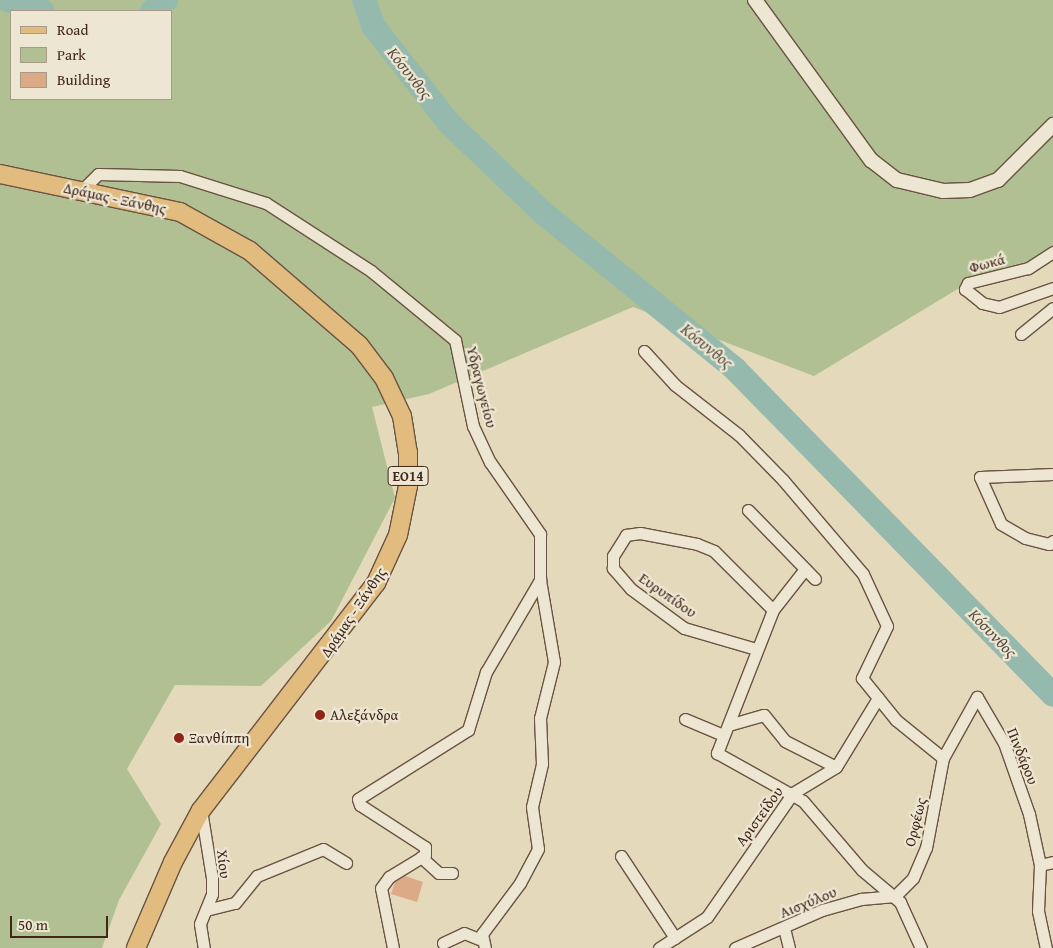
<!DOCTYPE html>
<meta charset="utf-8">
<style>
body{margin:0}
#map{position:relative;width:1053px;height:948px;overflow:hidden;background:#e4d9bb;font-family:"Gentium Book Plus",serif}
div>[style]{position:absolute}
.green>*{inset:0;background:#b1c092}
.river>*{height:24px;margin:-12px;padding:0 12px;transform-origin:12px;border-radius:12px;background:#95baad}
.building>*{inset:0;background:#da8}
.roads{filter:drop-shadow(1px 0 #6a5342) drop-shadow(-1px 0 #6a5342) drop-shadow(0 1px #6a5342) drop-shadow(0 -1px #6a5342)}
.minor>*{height:11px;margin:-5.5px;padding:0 5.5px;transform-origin:5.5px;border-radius:5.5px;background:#ede6d3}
.tertiary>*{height:14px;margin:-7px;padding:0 7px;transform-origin:7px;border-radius:7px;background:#ede6d3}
.primary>*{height:18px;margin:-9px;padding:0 9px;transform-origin:9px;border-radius:9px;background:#e2bc7e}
.dots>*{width:14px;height:14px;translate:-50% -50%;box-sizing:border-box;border:2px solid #ede6d3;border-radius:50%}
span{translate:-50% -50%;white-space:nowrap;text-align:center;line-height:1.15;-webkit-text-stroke:4.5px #ede6d3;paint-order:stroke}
.shield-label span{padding:1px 4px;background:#ede6d3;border:1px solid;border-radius:4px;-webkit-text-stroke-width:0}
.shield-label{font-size:14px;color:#412619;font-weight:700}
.street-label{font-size:15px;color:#412619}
.poi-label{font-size:15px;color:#412619}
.left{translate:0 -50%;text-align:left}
.water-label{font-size:16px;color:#564b3e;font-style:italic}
.legend{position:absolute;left:10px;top:10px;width:162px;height:90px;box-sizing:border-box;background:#ede6d3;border:1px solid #a89989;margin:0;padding:6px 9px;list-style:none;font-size:15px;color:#412619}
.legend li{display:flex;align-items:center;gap:10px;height:25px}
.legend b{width:25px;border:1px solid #a89989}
.scale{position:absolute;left:10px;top:916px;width:98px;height:22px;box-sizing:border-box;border:2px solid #412619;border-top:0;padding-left:6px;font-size:15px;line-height:18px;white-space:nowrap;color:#412619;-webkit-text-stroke:4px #ede6d3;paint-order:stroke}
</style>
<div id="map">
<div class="green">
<i style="clip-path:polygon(evenodd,0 0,1053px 0,1053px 246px,1038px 259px,984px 273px,814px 376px,633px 307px,429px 394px,372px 407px,395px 498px,331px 621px,261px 686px,175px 685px,127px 769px,161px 824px,119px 900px,102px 948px,0 948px,0 0,11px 11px,171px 11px,171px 99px,11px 99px,11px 11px)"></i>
</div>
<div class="river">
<i style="left:7px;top:0;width:37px;rotate:17deg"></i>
<i style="left:364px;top:0;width:29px;rotate:70deg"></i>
<i style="left:374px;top:27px;width:122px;rotate:52deg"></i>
<i style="left:449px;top:123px;width:129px;rotate:43.7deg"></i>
<i style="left:542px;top:212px;width:249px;rotate:39.1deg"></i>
<i style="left:735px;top:369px;width:455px;rotate:45.7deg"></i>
<i style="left:152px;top:11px;width:18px;rotate:-38deg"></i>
</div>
<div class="building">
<i style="clip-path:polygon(405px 876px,423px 882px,417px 902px,391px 894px,395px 882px)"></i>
</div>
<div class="roads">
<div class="minor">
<i style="left:81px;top:191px;width:24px;rotate:-45deg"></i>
<i style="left:98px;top:174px;width:82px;rotate:1.4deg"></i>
<i style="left:180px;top:176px;width:90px;rotate:17.4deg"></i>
<i style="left:266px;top:203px;width:125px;rotate:32.9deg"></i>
<i style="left:371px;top:271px;width:109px;rotate:39.4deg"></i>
<i style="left:455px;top:340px;width:88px;rotate:78.2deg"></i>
<i style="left:473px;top:426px;width:40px;rotate:65deg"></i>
<i style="left:490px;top:462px;width:88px;rotate:55.2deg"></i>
<i style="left:540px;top:534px;width:46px;rotate:90deg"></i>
<i style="left:540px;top:580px;width:83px;rotate:80.3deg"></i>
<i style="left:554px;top:662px;width:58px;rotate:104deg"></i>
<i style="left:540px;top:718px;width:46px;rotate:87.5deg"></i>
<i style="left:542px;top:764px;width:44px;rotate:103.1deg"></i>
<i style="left:532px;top:807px;width:42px;rotate:81.9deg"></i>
<i style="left:538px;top:849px;width:38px;rotate:118deg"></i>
<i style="left:520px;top:883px;width:64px;rotate:126.7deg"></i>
<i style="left:482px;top:934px;width:14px;rotate:78deg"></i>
<i style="left:1053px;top:252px;width:30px;rotate:147deg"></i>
<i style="left:1028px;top:268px;width:62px;rotate:166deg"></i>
<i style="left:968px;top:283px;width:7px;rotate:117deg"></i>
<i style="left:965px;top:289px;width:22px;rotate:39deg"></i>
<i style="left:982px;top:303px;width:17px;rotate:13deg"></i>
<i style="left:999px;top:307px;width:57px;rotate:-19.4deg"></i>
<i style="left:1021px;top:334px;width:41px;rotate:-39.1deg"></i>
<i style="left:644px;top:351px;width:46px;rotate:47.6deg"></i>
<i style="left:675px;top:385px;width:81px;rotate:38deg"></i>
<i style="left:739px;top:435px;width:63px;rotate:45.6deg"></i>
<i style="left:783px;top:480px;width:123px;rotate:49.6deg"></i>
<i style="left:863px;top:574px;width:57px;rotate:65.2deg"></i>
<i style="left:887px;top:626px;width:58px;rotate:115.7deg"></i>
<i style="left:862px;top:678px;width:54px;rotate:51deg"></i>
<i style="left:896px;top:720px;width:60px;rotate:39deg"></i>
<i style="left:1053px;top:474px;width:73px;rotate:177.6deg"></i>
<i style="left:980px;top:477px;width:51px;rotate:65.9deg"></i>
<i style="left:1001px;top:524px;width:28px;rotate:30deg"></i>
<i style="left:1025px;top:538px;width:25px;rotate:14deg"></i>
<i style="left:1049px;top:544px;width:5px;rotate:-37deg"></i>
<i style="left:748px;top:510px;width:96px;rotate:45.8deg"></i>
<i style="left:805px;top:569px;width:52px;rotate:128deg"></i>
<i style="left:773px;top:610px;width:154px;rotate:111.4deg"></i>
<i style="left:717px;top:753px;width:98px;rotate:29.2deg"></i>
<i style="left:803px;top:801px;width:91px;rotate:49.5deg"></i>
<i style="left:862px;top:870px;width:50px;rotate:40.1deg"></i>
<i style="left:900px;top:902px;width:51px;rotate:65.5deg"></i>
<i style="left:756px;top:649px;width:75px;rotate:-163.7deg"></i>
<i style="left:684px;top:628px;width:66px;rotate:-143.7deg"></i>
<i style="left:631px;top:589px;width:28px;rotate:-131deg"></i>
<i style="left:613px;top:568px;width:12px;rotate:-90deg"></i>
<i style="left:613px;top:556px;width:25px;rotate:-58deg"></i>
<i style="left:626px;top:535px;width:14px;rotate:-8deg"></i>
<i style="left:640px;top:533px;width:58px;rotate:10.9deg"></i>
<i style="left:697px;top:544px;width:18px;rotate:22deg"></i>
<i style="left:714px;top:551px;width:83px;rotate:45deg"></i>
<i style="left:685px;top:719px;width:41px;rotate:22.8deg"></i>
<i style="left:732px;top:724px;width:33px;rotate:-16deg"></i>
<i style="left:764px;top:715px;width:33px;rotate:51deg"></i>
<i style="left:785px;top:741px;width:57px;rotate:27deg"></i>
<i style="left:201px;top:810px;width:69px;rotate:80.8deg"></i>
<i style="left:212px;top:878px;width:16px;rotate:90deg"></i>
<i style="left:212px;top:894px;width:32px;rotate:112deg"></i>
<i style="left:200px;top:924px;width:24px;rotate:81deg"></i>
<i style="left:621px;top:856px;width:98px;rotate:56.6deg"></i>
<i style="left:421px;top:857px;width:24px;rotate:42deg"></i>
<i style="left:439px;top:873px;width:13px"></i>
<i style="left:1040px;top:865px;width:13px;rotate:-13deg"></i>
<i style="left:895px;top:896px;width:25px;rotate:-45deg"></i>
<i style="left:913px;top:878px;width:33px;rotate:-67deg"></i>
<i style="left:926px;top:848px;width:92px;rotate:-79.3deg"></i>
<i style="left:943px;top:758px;width:70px;rotate:-60.9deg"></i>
<i style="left:977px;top:697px;width:53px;rotate:59.6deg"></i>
<i style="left:1004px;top:743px;width:75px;rotate:70.6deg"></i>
<i style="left:1029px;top:814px;width:52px;rotate:77.8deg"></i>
<i style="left:1040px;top:865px;width:46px;rotate:92.5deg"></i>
<i style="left:1038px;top:911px;width:38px;rotate:78deg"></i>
<i style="left:206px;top:910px;width:30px;rotate:-14deg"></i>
<i style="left:235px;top:903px;width:35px;rotate:-51deg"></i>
<i style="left:257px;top:876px;width:71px;rotate:-22.2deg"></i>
<i style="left:323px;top:849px;width:27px;rotate:31deg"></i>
<i style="left:784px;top:928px;width:21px;rotate:76deg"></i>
<i style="left:443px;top:943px;width:23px;rotate:-25deg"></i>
<i style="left:464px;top:933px;width:16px;rotate:22deg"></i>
<i style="left:393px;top:948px;width:61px;rotate:-101.3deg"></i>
<i style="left:381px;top:888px;width:14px;rotate:-54deg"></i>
<i style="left:389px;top:877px;width:42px;rotate:-31.4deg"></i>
<i style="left:425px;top:855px;width:8px;rotate:-90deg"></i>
<i style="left:425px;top:847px;width:77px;rotate:-147.1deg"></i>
<i style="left:360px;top:805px;width:6px;rotate:-108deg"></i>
<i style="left:358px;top:799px;width:130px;rotate:-32.1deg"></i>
<i style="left:468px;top:730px;width:61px;rotate:-72.8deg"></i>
<i style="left:486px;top:672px;width:107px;rotate:-59.6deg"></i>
<i style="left:659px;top:948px;width:57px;rotate:-32.9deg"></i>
<i style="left:707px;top:917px;width:151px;rotate:-55.3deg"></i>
<i style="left:793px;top:793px;width:50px;rotate:-31.2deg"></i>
<i style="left:836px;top:767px;width:81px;rotate:-58.7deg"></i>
<i style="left:735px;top:948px;width:95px;rotate:-23.6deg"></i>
<i style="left:822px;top:910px;width:41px;rotate:-15.8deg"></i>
<i style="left:861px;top:899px;width:34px;rotate:-5deg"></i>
</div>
<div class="tertiary">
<i style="left:755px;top:0;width:198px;rotate:54.1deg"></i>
<i style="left:871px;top:160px;width:33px;rotate:38deg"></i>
<i style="left:897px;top:180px;width:47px;rotate:13.4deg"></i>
<i style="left:943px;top:191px;width:27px;rotate:-2deg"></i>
<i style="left:970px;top:190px;width:30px;rotate:-20deg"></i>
<i style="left:998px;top:180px;width:78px;rotate:-45deg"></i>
</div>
<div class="primary">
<i style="left:0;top:174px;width:184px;rotate:11.9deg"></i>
<i style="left:180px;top:212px;width:80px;rotate:29.1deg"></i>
<i style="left:250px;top:251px;width:144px;rotate:40.8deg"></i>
<i style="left:359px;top:345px;width:41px;rotate:52.9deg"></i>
<i style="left:384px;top:378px;width:42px;rotate:64.7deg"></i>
<i style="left:402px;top:416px;width:36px;rotate:81deg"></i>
<i style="left:408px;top:452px;width:34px;rotate:90deg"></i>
<i style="left:408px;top:486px;width:50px;rotate:101.5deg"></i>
<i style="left:398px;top:535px;width:53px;rotate:114.6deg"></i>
<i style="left:376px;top:583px;width:287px;rotate:127.6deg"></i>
<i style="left:201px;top:810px;width:59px;rotate:118.3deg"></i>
<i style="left:173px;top:862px;width:94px;rotate:113.3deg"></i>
</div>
</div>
<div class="dots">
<i style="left:320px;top:715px;background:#8f2418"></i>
<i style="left:179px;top:738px;background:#8f2418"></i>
</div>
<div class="shield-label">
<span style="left:408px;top:476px">ΕΟ14</span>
</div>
<div class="street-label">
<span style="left:115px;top:198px;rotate:12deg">Δράμας - Ξάνθης</span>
<span style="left:987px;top:263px;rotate:-15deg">Φωκά</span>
<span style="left:482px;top:387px;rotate:76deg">Υδραγωγείου</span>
<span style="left:668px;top:595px;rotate:35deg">Ευρυπίδου</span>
<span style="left:353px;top:612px;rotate:-56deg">Δράμας - Ξάνθης</span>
<span style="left:1023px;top:756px;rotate:68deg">Πινδάρου</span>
<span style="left:759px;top:816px;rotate:-54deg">Αριστείδου</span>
<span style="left:915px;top:822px;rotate:-76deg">Ορφέως</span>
<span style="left:224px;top:864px;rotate:83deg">Χίου</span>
<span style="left:808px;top:902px;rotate:-22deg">Αισχύλου</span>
</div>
<div class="poi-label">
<span class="left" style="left:330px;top:715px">Αλεξάνδρα</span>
<span class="left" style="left:189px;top:738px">Ξανθίππη</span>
</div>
<div class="water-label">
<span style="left:410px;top:73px;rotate:52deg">Κόσυνθος</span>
<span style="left:707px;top:346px;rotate:39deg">Κόσυνθος</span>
<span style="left:993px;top:633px;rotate:46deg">Κόσυνθος</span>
</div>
<ul class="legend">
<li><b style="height:6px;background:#e2bc7e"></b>Road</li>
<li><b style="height:14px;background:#b1c092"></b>Park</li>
<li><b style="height:14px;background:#da8"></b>Building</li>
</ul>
<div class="scale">50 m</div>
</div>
